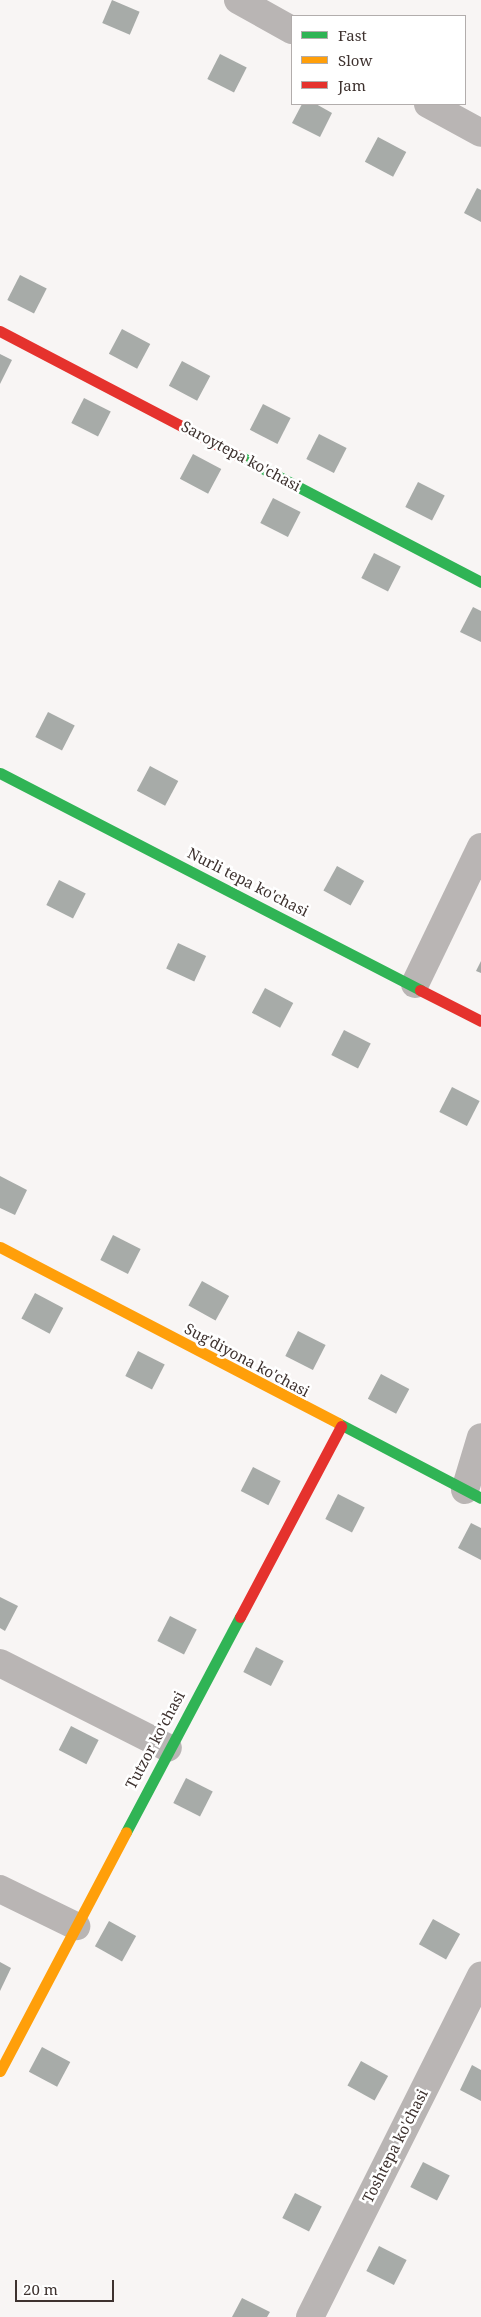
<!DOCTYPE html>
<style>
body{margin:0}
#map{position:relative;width:481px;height:2317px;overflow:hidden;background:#f8f5f4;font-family:"Noto Serif",serif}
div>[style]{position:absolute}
.building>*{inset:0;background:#a7aba8;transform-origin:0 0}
.street>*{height:28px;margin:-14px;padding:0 14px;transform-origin:14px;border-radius:14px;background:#b9b5b4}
.fast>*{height:11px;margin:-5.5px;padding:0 5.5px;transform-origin:5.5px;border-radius:5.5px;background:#30b455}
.slow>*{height:11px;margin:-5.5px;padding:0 5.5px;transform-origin:5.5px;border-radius:5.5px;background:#ff9f0a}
.jam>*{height:11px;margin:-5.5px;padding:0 5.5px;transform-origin:5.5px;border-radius:5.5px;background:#e5322d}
span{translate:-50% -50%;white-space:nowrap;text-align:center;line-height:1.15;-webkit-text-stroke:5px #fff;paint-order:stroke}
.street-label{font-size:15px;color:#3e322f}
.legend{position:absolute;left:291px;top:15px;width:175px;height:90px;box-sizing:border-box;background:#fff;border:1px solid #b2adac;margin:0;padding:6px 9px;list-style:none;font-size:15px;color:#3e322f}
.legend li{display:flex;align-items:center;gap:10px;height:25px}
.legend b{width:25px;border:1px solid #b2adac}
.scale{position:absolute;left:15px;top:2280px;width:99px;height:22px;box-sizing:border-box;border:2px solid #3e322f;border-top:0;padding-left:6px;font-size:15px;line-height:18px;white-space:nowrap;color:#3e322f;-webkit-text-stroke:4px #fff;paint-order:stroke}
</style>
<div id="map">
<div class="building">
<i style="left:112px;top:0;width:30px;height:25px;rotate:23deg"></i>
<i style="left:220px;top:54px;width:30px;height:28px;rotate:27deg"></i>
<i style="clip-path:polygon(302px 104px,316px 104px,332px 113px,320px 137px,292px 123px)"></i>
<i style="left:378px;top:137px;width:32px;height:28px;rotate:28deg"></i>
<i style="clip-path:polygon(477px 188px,481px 190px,481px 222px,464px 213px)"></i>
<i style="left:20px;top:275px;width:30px;height:28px;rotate:27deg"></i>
<i style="left:122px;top:329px;width:32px;height:28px;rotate:28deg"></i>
<i style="clip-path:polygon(0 354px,12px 360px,0 384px)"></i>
<i style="left:182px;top:361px;width:32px;height:28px;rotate:28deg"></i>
<i style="left:84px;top:398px;width:30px;height:28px;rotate:27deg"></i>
<i style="left:263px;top:404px;width:31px;height:29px;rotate:27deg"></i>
<i style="left:319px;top:434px;width:31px;height:28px;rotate:27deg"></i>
<i style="left:193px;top:454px;width:32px;height:28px;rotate:28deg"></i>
<i style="left:418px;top:482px;width:30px;height:28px;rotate:27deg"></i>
<i style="left:273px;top:498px;width:31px;height:28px;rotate:27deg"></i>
<i style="left:374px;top:553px;width:30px;height:28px;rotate:27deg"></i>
<i style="clip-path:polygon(473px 607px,481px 611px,481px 642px,460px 632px)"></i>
<i style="left:48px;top:712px;width:30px;height:28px;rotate:27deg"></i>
<i style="left:150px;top:766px;width:32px;height:28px;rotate:28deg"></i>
<i style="left:337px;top:866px;width:31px;height:28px;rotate:29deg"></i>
<i style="left:59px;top:880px;width:30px;height:28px;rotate:27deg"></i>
<i style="left:178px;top:943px;width:31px;height:28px;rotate:25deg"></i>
<i style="clip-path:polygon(481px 961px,481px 973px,476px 971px)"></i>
<i style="left:265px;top:988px;width:32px;height:28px;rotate:28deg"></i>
<i style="left:344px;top:1030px;width:30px;height:28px;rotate:27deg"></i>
<i style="left:452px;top:1087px;width:31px;height:28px;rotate:27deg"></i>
<i style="clip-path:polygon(0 1176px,27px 1190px,15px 1215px,0 1208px)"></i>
<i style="left:113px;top:1235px;width:31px;height:28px;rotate:27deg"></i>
<i style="left:202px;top:1281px;width:31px;height:28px;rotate:29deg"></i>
<i style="left:35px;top:1293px;width:32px;height:29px;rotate:28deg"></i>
<i style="left:298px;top:1331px;width:31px;height:28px;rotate:27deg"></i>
<i style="left:138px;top:1351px;width:30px;height:28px;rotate:27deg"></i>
<i style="left:381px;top:1374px;width:32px;height:28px;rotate:28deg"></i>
<i style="left:253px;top:1467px;width:31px;height:27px;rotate:27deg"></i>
<i style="left:338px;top:1494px;width:30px;height:28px;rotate:27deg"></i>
<i style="clip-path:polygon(471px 1523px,481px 1528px,481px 1560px,458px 1548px)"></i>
<i style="clip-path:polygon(0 1597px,18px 1606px,5px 1631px,0 1628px)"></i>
<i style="left:170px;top:1616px;width:30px;height:28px;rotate:27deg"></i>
<i style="left:256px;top:1647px;width:31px;height:28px;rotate:27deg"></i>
<i style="left:71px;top:1726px;width:31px;height:27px;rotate:27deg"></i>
<i style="left:186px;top:1778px;width:30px;height:28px;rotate:27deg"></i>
<i style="left:433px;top:1919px;width:31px;height:29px;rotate:29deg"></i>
<i style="left:109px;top:1921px;width:31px;height:29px;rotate:29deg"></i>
<i style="clip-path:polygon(0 1962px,11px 1968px,0 1991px)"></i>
<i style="left:42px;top:2047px;width:32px;height:28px;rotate:28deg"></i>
<i style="left:361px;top:2061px;width:31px;height:28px;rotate:29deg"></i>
<i style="clip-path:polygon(472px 2065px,481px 2070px,481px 2101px,460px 2090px)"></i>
<i style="left:423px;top:2162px;width:30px;height:28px;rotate:27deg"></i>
<i style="left:295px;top:2193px;width:30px;height:28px;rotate:27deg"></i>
<i style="left:379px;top:2246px;width:31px;height:28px;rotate:27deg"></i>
<i style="clip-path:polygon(242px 2298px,270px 2312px,267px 2317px,232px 2317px)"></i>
</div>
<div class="street">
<i style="left:238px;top:0;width:62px;rotate:29.1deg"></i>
<i style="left:428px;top:104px;width:60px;rotate:28.7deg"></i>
<i style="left:415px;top:984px;width:152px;rotate:-64.3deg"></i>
<i style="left:465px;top:1490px;width:55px;rotate:-73.2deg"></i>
<i style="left:0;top:1663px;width:188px;rotate:26.8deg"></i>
<i style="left:0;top:1889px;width:85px;rotate:26deg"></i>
<i style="left:310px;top:2317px;width:382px;rotate:-63.4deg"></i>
</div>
<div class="fast">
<i style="left:241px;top:457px;width:271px;rotate:27.5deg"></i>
<i style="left:0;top:773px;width:473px;rotate:27.3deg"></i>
<i style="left:338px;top:1423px;width:161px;rotate:27.7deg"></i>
<i style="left:126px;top:1832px;width:243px;rotate:-62.1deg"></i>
</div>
<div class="slow">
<i style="left:0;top:1247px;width:381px;rotate:27.5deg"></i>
<i style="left:0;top:2071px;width:270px;rotate:-62.2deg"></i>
</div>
<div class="jam">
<i style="left:0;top:331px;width:272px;rotate:27.6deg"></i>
<i style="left:420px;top:990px;width:68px;rotate:26.9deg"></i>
<i style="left:240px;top:1617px;width:216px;rotate:-62.1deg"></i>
</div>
<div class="street-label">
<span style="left:241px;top:456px;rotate:28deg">Saroytepa ko'chasi</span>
<span style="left:248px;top:882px;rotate:27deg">Nurli tepa ko'chasi</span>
<span style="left:247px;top:1360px;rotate:28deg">Sug'diyona ko'chasi</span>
<span style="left:155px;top:1740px;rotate:-62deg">Tutzor ko'chasi</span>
<span style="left:395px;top:2146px;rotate:-63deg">Toshtepa ko'chasi</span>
</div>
<ul class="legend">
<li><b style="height:6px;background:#30b455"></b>Fast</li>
<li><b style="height:6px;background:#ff9f0a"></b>Slow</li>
<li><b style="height:6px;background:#e5322d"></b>Jam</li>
</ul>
<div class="scale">20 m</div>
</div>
